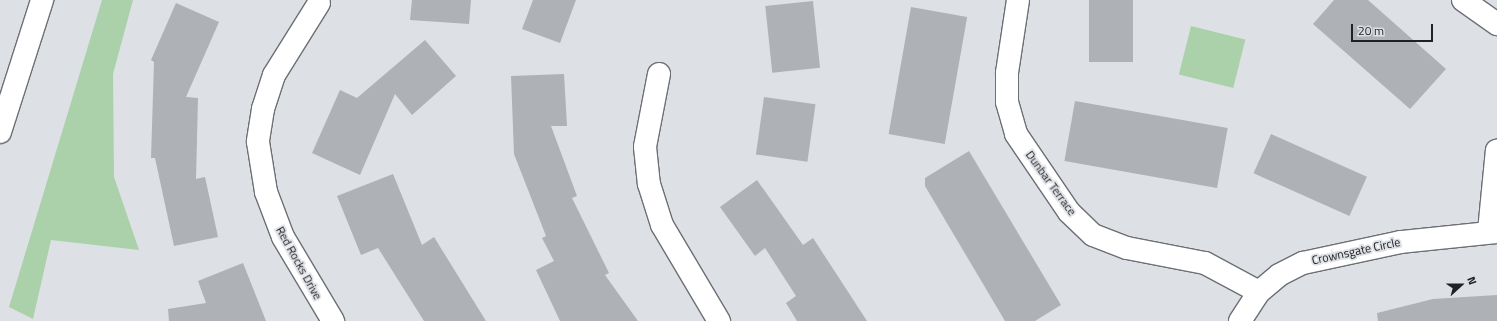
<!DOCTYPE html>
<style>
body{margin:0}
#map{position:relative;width:1497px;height:321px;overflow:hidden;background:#dde0e5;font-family:"Titillium Web",sans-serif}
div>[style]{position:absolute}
.green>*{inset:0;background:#abd1aa;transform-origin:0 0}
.building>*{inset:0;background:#aeb1b6;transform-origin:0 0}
.roads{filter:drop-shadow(1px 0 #6c6f74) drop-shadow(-1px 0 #6c6f74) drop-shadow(0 1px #6c6f74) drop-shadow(0 -1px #6c6f74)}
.minor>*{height:22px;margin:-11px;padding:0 11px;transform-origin:11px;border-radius:11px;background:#fff}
.secondary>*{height:22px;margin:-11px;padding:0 11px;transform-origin:11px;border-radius:11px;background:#fff}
span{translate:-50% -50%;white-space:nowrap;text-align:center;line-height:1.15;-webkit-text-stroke:3.5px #dde0e5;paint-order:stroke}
.street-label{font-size:12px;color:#202123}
.north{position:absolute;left:1441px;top:265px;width:40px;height:40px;-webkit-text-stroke:3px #dde0e5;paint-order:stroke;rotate:69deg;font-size:11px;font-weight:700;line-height:16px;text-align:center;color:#202123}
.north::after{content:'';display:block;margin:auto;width:14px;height:18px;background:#202123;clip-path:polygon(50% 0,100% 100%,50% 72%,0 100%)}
.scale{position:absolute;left:1351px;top:24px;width:82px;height:18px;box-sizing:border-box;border:2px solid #202123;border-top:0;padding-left:5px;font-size:12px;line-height:14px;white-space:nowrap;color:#202123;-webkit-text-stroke:3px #dde0e5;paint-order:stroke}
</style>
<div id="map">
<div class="green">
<i style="clip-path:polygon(102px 0,133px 0,113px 74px,114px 177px,139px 250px,51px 240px,33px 319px,9px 307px)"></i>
<i style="left:1191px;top:26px;width:56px;height:50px;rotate:14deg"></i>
</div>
<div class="building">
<i style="clip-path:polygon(412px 0,471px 0,469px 24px,410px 20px)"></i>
<i style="clip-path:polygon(533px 0,576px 0,560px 43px,522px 29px)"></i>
<i style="left:1089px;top:0;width:44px;height:62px"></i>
<i style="clip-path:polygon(1334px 0,1368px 0,1446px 69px,1410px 109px,1313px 24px)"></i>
<i style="left:813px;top:1px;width:67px;height:48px;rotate:84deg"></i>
<i style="clip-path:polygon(176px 3px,219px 22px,186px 97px,198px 98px,196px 179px,205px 177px,218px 237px,174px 246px,155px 158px,151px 158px,154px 62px,151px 60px)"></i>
<i style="left:911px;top:7px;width:57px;height:129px;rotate:10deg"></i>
<i style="clip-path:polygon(425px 40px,456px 76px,412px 115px,395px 94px,360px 175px,312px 153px,340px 90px,357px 98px)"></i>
<i style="clip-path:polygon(564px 74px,567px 126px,551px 126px,577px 196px,572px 198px,609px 273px,605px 275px,638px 321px,560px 321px,536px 270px,554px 261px,542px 238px,546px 236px,514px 154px,511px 76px)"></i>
<i style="left:764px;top:97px;width:52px;height:58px;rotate:8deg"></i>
<i style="left:1075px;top:101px;width:155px;height:61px;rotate:10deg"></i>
<i style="left:1271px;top:134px;width:105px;height:43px;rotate:24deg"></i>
<i style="clip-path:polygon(969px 151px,1061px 305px,1035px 321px,1005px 321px,925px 186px,925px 178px)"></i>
<i style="clip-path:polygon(393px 174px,422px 245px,434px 237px,486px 321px,424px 321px,378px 248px,361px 255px,337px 196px)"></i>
<i style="clip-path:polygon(757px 180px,803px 245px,813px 238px,867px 321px,797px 321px,786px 303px,796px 296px,765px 248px,755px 256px,720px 207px)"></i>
<i style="clip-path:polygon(243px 263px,266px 321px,169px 321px,168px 309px,206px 303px,198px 281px)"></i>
<i style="clip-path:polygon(1497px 295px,1497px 321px,1378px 321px,1377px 313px,1433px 299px)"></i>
</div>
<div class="roads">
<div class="minor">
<i style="left:1018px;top:0;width:74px;rotate:98.6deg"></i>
<i style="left:1007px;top:73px;width:29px;rotate:90deg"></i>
<i style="left:1007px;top:102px;width:33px;rotate:74deg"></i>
<i style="left:1016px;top:134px;width:94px;rotate:55.8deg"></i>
<i style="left:1069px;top:212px;width:33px;rotate:44deg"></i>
<i style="left:1093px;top:235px;width:36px;rotate:21deg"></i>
<i style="left:1127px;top:248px;width:79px;rotate:10.9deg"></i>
<i style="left:1205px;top:263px;width:61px;rotate:28.2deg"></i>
<i style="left:1463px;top:0;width:42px;rotate:35.2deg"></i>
<i style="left:319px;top:3px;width:85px;rotate:122deg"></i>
<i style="left:274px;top:75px;width:36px;rotate:108deg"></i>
<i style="left:263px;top:109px;width:33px;rotate:99deg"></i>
<i style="left:258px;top:142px;width:51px;rotate:80.9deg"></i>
<i style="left:266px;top:192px;width:48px;rotate:69.3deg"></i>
<i style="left:283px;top:237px;width:98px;rotate:59.2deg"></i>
<i style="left:659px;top:74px;width:74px;rotate:100.9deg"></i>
<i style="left:645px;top:147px;width:37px;rotate:84deg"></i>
<i style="left:649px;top:184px;width:43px;rotate:72.4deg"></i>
<i style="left:662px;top:225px;width:112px;rotate:59.3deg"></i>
<i style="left:1489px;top:231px;width:81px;rotate:-84.4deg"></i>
<i style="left:1240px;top:321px;width:35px;rotate:-57deg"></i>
<i style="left:1259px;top:292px;width:26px;rotate:-40deg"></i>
<i style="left:1279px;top:275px;width:27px;rotate:-27deg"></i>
<i style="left:1303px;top:263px;width:100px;rotate:-12.1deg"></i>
<i style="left:1401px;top:242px;width:97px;rotate:-5.9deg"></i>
</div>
<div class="secondary">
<i style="left:0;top:132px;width:139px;rotate:-72.3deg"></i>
</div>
</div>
<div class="street-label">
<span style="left:1051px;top:183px;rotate:54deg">Dunbar Terrace</span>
<span style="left:1356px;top:251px;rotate:-12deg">Crownsgate Circle</span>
<span style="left:299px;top:263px;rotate:61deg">Red Rocks Drive</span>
</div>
<div class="north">N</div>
<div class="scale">20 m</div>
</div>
